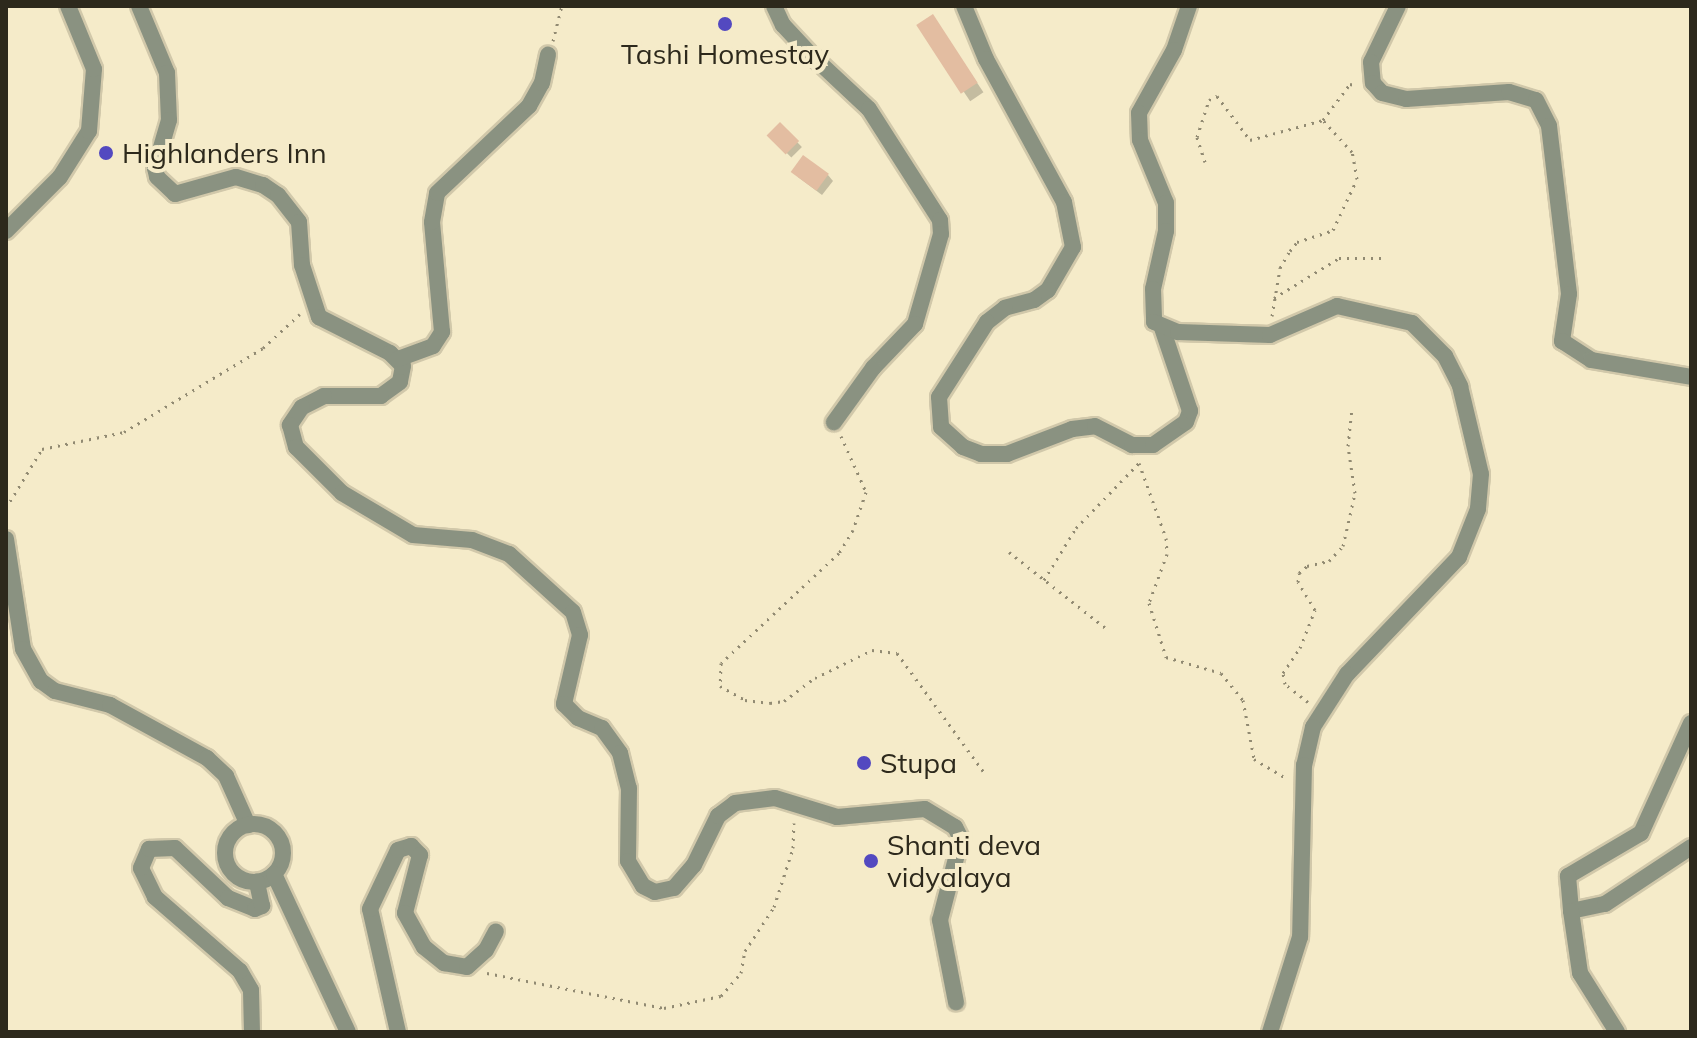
<!DOCTYPE html>
<style>
body{margin:0}
#map{position:relative;width:1697px;height:1038px;overflow:hidden;background:#f5ebc9;font-family:Mulish,sans-serif}
div>[style]{position:absolute}
.shadow>*{inset:0;background:#0003;transform-origin:0 0}
.building>*{inset:0;background:#e3bda1;transform-origin:0 0}
.path>*{height:3px;margin-top:-1.5px;transform-origin:0;background:repeating-linear-gradient(90deg,#918a72 0 2px,transparent 0 8px)}
.roads{filter:drop-shadow(2px 0 #d1c8aa) drop-shadow(-2px 0 #d1c8aa) drop-shadow(0 2px #d1c8aa) drop-shadow(0 -2px #d1c8aa)}
.minor>*{height:16px;margin:-8px;padding:0 8px;transform-origin:8px;border-radius:8px;background:#8a9281}
.minor>.ring{margin:-8px;padding:0;box-sizing:content-box;background:none;border:16px solid #8a9281;border-radius:50%}
.tertiary>*{height:16px;margin:-8px;padding:0 8px;transform-origin:8px;border-radius:8px;background:#8a9281}
.dots>*{width:22px;height:22px;translate:-50% -50%;box-sizing:border-box;border:4px solid #f5ebc9;border-radius:50%}
span{translate:-50% -50%;white-space:nowrap;text-align:center;line-height:1.15;-webkit-text-stroke:8px #f5ebc9;paint-order:stroke}
.poi-label{font-size:28px;color:#2d291c}
.left{translate:0 -50%;text-align:left}
.frame{position:absolute;inset:0;border:8px solid #2d291c;pointer-events:none}
</style>
<div id="map">
<div class="shadow">
<i style="left:932px;top:16px;width:92px;height:16px;rotate:56deg"></i>
<i style="left:780px;top:125px;width:31px;height:15px;rotate:45deg"></i>
<i style="clip-path:polygon(828px 175px,833px 181px,822px 195px,798px 177px)"></i>
</div>
<div class="building">
<i style="left:933px;top:14px;width:82px;height:20px;rotate:57deg"></i>
<i style="left:780px;top:122px;width:27px;height:19px;rotate:45deg"></i>
<i style="left:803px;top:155px;width:32px;height:21px;rotate:36deg"></i>
</div>
<div class="path">
<i style="left:553px;top:41px;width:36px;rotate:-76deg"></i>
<i style="left:1205px;top:162px;width:26px;rotate:-108deg"></i>
<i style="left:1197px;top:137px;width:39px;rotate:-72deg"></i>
<i style="left:1209px;top:100px;width:9px;rotate:-27deg"></i>
<i style="left:1217px;top:96px;width:55px;rotate:53.1deg"></i>
<i style="left:1250px;top:140px;width:76px;rotate:-15.3deg"></i>
<i style="left:1274px;top:298px;width:76px;rotate:-31.6deg"></i>
<i style="left:1339px;top:258px;width:46px"></i>
<i style="left:1272px;top:316px;width:49px;rotate:-80.5deg"></i>
<i style="left:1280px;top:268px;width:20px;rotate:-60deg"></i>
<i style="left:1290px;top:251px;width:11px;rotate:-52deg"></i>
<i style="left:1297px;top:242px;width:38px;rotate:-18deg"></i>
<i style="left:1333px;top:230px;width:56px;rotate:-64.8deg"></i>
<i style="left:1357px;top:179px;width:27px;rotate:-100deg"></i>
<i style="left:1352px;top:152px;width:43px;rotate:-132.2deg"></i>
<i style="left:1323px;top:120px;width:45px;rotate:-53.1deg"></i>
<i style="left:1350px;top:84px;width:5px;rotate:11deg"></i>
<i style="left:841px;top:436px;width:61px;rotate:65.9deg"></i>
<i style="left:866px;top:492px;width:40px;rotate:108.9deg"></i>
<i style="left:853px;top:530px;width:27px;rotate:121deg"></i>
<i style="left:839px;top:553px;width:161px;rotate:137deg"></i>
<i style="left:721px;top:663px;width:23px;rotate:92deg"></i>
<i style="left:720px;top:686px;width:29px;rotate:29deg"></i>
<i style="left:745px;top:700px;width:25px;rotate:7deg"></i>
<i style="left:770px;top:703px;width:14px;rotate:-8deg"></i>
<i style="left:784px;top:701px;width:39px;rotate:-37deg"></i>
<i style="left:815px;top:678px;width:64px;rotate:-26.2deg"></i>
<i style="left:872px;top:650px;width:25px;rotate:7deg"></i>
<i style="left:897px;top:653px;width:151px;rotate:53.9deg"></i>
<i style="left:1139px;top:463px;width:80px;rotate:70.2deg"></i>
<i style="left:1166px;top:538px;width:16px;rotate:86deg"></i>
<i style="left:1167px;top:554px;width:52px;rotate:110.2deg"></i>
<i style="left:1149px;top:603px;width:57px;rotate:72.5deg"></i>
<i style="left:1166px;top:657px;width:57px;rotate:16.2deg"></i>
<i style="left:1221px;top:673px;width:35px;rotate:51deg"></i>
<i style="left:1243px;top:700px;width:60px;rotate:79.4deg"></i>
<i style="left:1254px;top:759px;width:39px;rotate:31deg"></i>
<i style="left:6px;top:508px;width:69px;rotate:-58.6deg"></i>
<i style="left:42px;top:449px;width:84px;rotate:-11.7deg"></i>
<i style="left:124px;top:432px;width:162px;rotate:-31.1deg"></i>
<i style="left:263px;top:348px;width:50px;rotate:-42.6deg"></i>
<i style="left:1009px;top:552px;width:125px;rotate:38.2deg"></i>
<i style="left:1044px;top:580px;width:61px;rotate:-58.4deg"></i>
<i style="left:1076px;top:528px;width:91px;rotate:-45.9deg"></i>
<i style="left:1308px;top:702px;width:29px;rotate:-142deg"></i>
<i style="left:1285px;top:684px;width:11px;rotate:-100deg"></i>
<i style="left:1283px;top:673px;width:30px;rotate:-56deg"></i>
<i style="left:1300px;top:648px;width:41px;rotate:-68.5deg"></i>
<i style="left:1315px;top:610px;width:33px;rotate:-121deg"></i>
<i style="left:1298px;top:582px;width:9px;rotate:-84deg"></i>
<i style="left:1299px;top:573px;width:11px;rotate:-41deg"></i>
<i style="left:1307px;top:566px;width:23px;rotate:-13deg"></i>
<i style="left:1329px;top:561px;width:21px;rotate:-47deg"></i>
<i style="left:1343px;top:546px;width:54px;rotate:-77.2deg"></i>
<i style="left:1355px;top:493px;width:48px;rotate:-98.5deg"></i>
<i style="left:1348px;top:446px;width:37px;rotate:-84deg"></i>
<i style="left:487px;top:973px;width:180px;rotate:11.2deg"></i>
<i style="left:664px;top:1008px;width:58px;rotate:-11.9deg"></i>
<i style="left:721px;top:996px;width:30px;rotate:-49deg"></i>
<i style="left:741px;top:973px;width:22px;rotate:-80deg"></i>
<i style="left:745px;top:951px;width:53px;rotate:-56.6deg"></i>
<i style="left:774px;top:907px;width:62px;rotate:-72.1deg"></i>
<i style="left:793px;top:848px;width:25px;rotate:-88deg"></i>
</div>
<div class="roads">
<div class="minor">
<i style="left:139px;top:6px;width:73px;rotate:67.3deg"></i>
<i style="left:167px;top:73px;width:47px;rotate:87.6deg"></i>
<i style="left:169px;top:120px;width:50px;rotate:106.3deg"></i>
<i style="left:155px;top:168px;width:9px;rotate:77deg"></i>
<i style="left:157px;top:177px;width:25px;rotate:43deg"></i>
<i style="left:175px;top:194px;width:63px;rotate:-15.6deg"></i>
<i style="left:236px;top:177px;width:28px;rotate:17deg"></i>
<i style="left:263px;top:185px;width:18px;rotate:34deg"></i>
<i style="left:278px;top:195px;width:34px;rotate:52deg"></i>
<i style="left:299px;top:222px;width:43px;rotate:86deg"></i>
<i style="left:302px;top:265px;width:55px;rotate:71.9deg"></i>
<i style="left:319px;top:317px;width:80px;rotate:26.9deg"></i>
<i style="left:390px;top:353px;width:18px;rotate:45deg"></i>
<i style="left:403px;top:366px;width:16px;rotate:101deg"></i>
<i style="left:400px;top:382px;width:24px;rotate:144deg"></i>
<i style="left:381px;top:396px;width:57px;rotate:180deg"></i>
<i style="left:324px;top:396px;width:25px;rotate:153deg"></i>
<i style="left:302px;top:407px;width:22px;rotate:124deg"></i>
<i style="left:290px;top:425px;width:23px;rotate:75deg"></i>
<i style="left:296px;top:447px;width:65px;rotate:45deg"></i>
<i style="left:342px;top:493px;width:82px;rotate:30.6deg"></i>
<i style="left:413px;top:535px;width:59px;rotate:4.8deg"></i>
<i style="left:472px;top:540px;width:40px;rotate:21deg"></i>
<i style="left:509px;top:554px;width:86px;rotate:42.2deg"></i>
<i style="left:573px;top:612px;width:24px;rotate:73deg"></i>
<i style="left:580px;top:635px;width:71px;rotate:103.1deg"></i>
<i style="left:564px;top:704px;width:20px;rotate:45deg"></i>
<i style="left:578px;top:718px;width:26px;rotate:23deg"></i>
<i style="left:602px;top:728px;width:31px;rotate:54deg"></i>
<i style="left:620px;top:753px;width:36px;rotate:76deg"></i>
<i style="left:629px;top:788px;width:73px;rotate:90.8deg"></i>
<i style="left:628px;top:861px;width:29px;rotate:59deg"></i>
<i style="left:643px;top:886px;width:13px;rotate:27deg"></i>
<i style="left:655px;top:892px;width:19px;rotate:-12deg"></i>
<i style="left:674px;top:888px;width:30px;rotate:-49deg"></i>
<i style="left:694px;top:865px;width:55px;rotate:-63.9deg"></i>
<i style="left:718px;top:816px;width:21px;rotate:-37deg"></i>
<i style="left:735px;top:803px;width:40px;rotate:-7.1deg"></i>
<i style="left:775px;top:798px;width:65px;rotate:17deg"></i>
<i style="left:837px;top:817px;width:88px;rotate:-5.2deg"></i>
<i style="left:925px;top:809px;width:35px;rotate:31deg"></i>
<i style="left:955px;top:827px;width:13px;rotate:63deg"></i>
<i style="left:961px;top:839px;width:84px;rotate:104.5deg"></i>
<i style="left:940px;top:920px;width:84px;rotate:79deg"></i>
<i style="left:774px;top:6px;width:21px;rotate:65deg"></i>
<i style="left:783px;top:25px;width:37px;rotate:47deg"></i>
<i style="left:808px;top:52px;width:83px;rotate:43.1deg"></i>
<i style="left:869px;top:109px;width:132px;rotate:57.4deg"></i>
<i style="left:940px;top:220px;width:14px;rotate:86deg"></i>
<i style="left:941px;top:234px;width:94px;rotate:106.1deg"></i>
<i style="left:915px;top:324px;width:61px;rotate:133.7deg"></i>
<i style="left:873px;top:368px;width:67px;rotate:125.8deg"></i>
<i style="left:964px;top:6px;width:57px;rotate:67.5deg"></i>
<i style="left:986px;top:59px;width:163px;rotate:61.4deg"></i>
<i style="left:1064px;top:202px;width:46px;rotate:78.7deg"></i>
<i style="left:1073px;top:247px;width:50px;rotate:120.2deg"></i>
<i style="left:1048px;top:290px;width:17px;rotate:144deg"></i>
<i style="left:1034px;top:300px;width:30px;rotate:165deg"></i>
<i style="left:1005px;top:308px;width:23px;rotate:142deg"></i>
<i style="left:987px;top:322px;width:89px;rotate:122.6deg"></i>
<i style="left:939px;top:397px;width:30px;rotate:86deg"></i>
<i style="left:941px;top:427px;width:30px;rotate:42deg"></i>
<i style="left:963px;top:447px;width:19px;rotate:21deg"></i>
<i style="left:981px;top:454px;width:26px"></i>
<i style="left:1007px;top:454px;width:70px;rotate:-21deg"></i>
<i style="left:1072px;top:429px;width:23px;rotate:-7deg"></i>
<i style="left:1095px;top:426px;width:42px;rotate:27.2deg"></i>
<i style="left:1132px;top:445px;width:21px"></i>
<i style="left:1153px;top:445px;width:40px;rotate:-34.9deg"></i>
<i style="left:1186px;top:422px;width:12px;rotate:-70deg"></i>
<i style="left:1190px;top:411px;width:88px;rotate:-108.6deg"></i>
<i style="left:1189px;top:6px;width:46px;rotate:108.8deg"></i>
<i style="left:1174px;top:50px;width:72px;rotate:119.1deg"></i>
<i style="left:1139px;top:113px;width:27px;rotate:88deg"></i>
<i style="left:1140px;top:140px;width:68px;rotate:67.6deg"></i>
<i style="left:1166px;top:203px;width:28px;rotate:90deg"></i>
<i style="left:1166px;top:231px;width:59px;rotate:102.6deg"></i>
<i style="left:1153px;top:289px;width:33px;rotate:88deg"></i>
<i style="left:1154px;top:322px;width:26px;rotate:23deg"></i>
<i style="left:1178px;top:332px;width:92px;rotate:1.9deg"></i>
<i style="left:1270px;top:335px;width:73px;rotate:-23.4deg"></i>
<i style="left:1337px;top:306px;width:77px;rotate:12.8deg"></i>
<i style="left:1412px;top:323px;width:47px;rotate:45deg"></i>
<i style="left:1445px;top:356px;width:34px;rotate:63deg"></i>
<i style="left:1460px;top:386px;width:90px;rotate:76.6deg"></i>
<i style="left:1481px;top:474px;width:35px;rotate:95deg"></i>
<i style="left:1478px;top:509px;width:52px;rotate:111.6deg"></i>
<i style="left:1459px;top:557px;width:162px;rotate:133.7deg"></i>
<i style="left:1347px;top:674px;width:63px;rotate:122.7deg"></i>
<i style="left:1313px;top:727px;width:39px;rotate:103deg"></i>
<i style="left:1304px;top:765px;width:172px;rotate:91.3deg"></i>
<i style="left:1300px;top:937px;width:100px;rotate:107.5deg"></i>
<i style="left:6px;top:231px;width:76px;rotate:-45deg"></i>
<i style="left:60px;top:177px;width:54px;rotate:-57.8deg"></i>
<i style="left:89px;top:131px;width:62px;rotate:-85.4deg"></i>
<i style="left:94px;top:69px;width:68px;rotate:-112.4deg"></i>
<i style="left:398px;top:359px;width:37px;rotate:-20deg"></i>
<i style="left:433px;top:346px;width:17px;rotate:-57deg"></i>
<i style="left:442px;top:332px;width:110px;rotate:-95.2deg"></i>
<i style="left:432px;top:222px;width:29px;rotate:-80deg"></i>
<i style="left:437px;top:193px;width:127px;rotate:-43.4deg"></i>
<i style="left:529px;top:106px;width:26px;rotate:-61deg"></i>
<i style="left:542px;top:83px;width:29px;rotate:-78deg"></i>
<i style="left:6px;top:539px;width:111px;rotate:81.2deg"></i>
<i style="left:23px;top:649px;width:37px;rotate:61deg"></i>
<i style="left:41px;top:681px;width:17px;rotate:36deg"></i>
<i style="left:55px;top:691px;width:57px;rotate:14.3deg"></i>
<i style="left:110px;top:705px;width:111px;rotate:28.7deg"></i>
<i style="left:207px;top:758px;width:26px;rotate:43deg"></i>
<i style="left:226px;top:776px;width:54px;rotate:65.8deg"></i>
<i class="ring" style="left:225px;top:824px;width:42px;height:42px"></i>
<i style="left:274px;top:874px;width:174px;rotate:64.9deg"></i>
<i style="left:252px;top:1032px;width:42px;rotate:-91.4deg"></i>
<i style="left:251px;top:990px;width:22px;rotate:-120deg"></i>
<i style="left:240px;top:971px;width:113px;rotate:-139deg"></i>
<i style="left:155px;top:897px;width:32px;rotate:-116deg"></i>
<i style="left:141px;top:868px;width:21px;rotate:-67deg"></i>
<i style="left:149px;top:849px;width:26px;rotate:-2deg"></i>
<i style="left:175px;top:848px;width:73px;rotate:43.3deg"></i>
<i style="left:228px;top:898px;width:29px;rotate:22deg"></i>
<i style="left:255px;top:909px;width:8px;rotate:-23deg"></i>
<i style="left:262px;top:906px;width:25px;rotate:-102deg"></i>
<i style="left:398px;top:1032px;width:126px;rotate:-102.8deg"></i>
<i style="left:370px;top:909px;width:65px;rotate:-64.6deg"></i>
<i style="left:398px;top:850px;width:14px;rotate:-17deg"></i>
<i style="left:411px;top:846px;width:13px;rotate:45deg"></i>
<i style="left:420px;top:855px;width:60px;rotate:104.5deg"></i>
<i style="left:405px;top:913px;width:39px;rotate:61deg"></i>
<i style="left:424px;top:947px;width:26px;rotate:39deg"></i>
<i style="left:444px;top:963px;width:23px;rotate:10deg"></i>
<i style="left:467px;top:967px;width:25px;rotate:-42deg"></i>
<i style="left:486px;top:950px;width:21px;rotate:-62deg"></i>
</div>
<div class="tertiary">
<i style="left:1398px;top:6px;width:62px;rotate:115.7deg"></i>
<i style="left:1371px;top:62px;width:21px;rotate:85deg"></i>
<i style="left:1373px;top:83px;width:13px;rotate:48deg"></i>
<i style="left:1382px;top:93px;width:25px;rotate:14deg"></i>
<i style="left:1406px;top:99px;width:103px;rotate:-3.9deg"></i>
<i style="left:1509px;top:92px;width:28px;rotate:17deg"></i>
<i style="left:1536px;top:100px;width:29px;rotate:63deg"></i>
<i style="left:1549px;top:126px;width:169px;rotate:83.2deg"></i>
<i style="left:1569px;top:294px;width:48px;rotate:98.5deg"></i>
<i style="left:1562px;top:341px;width:35px;rotate:33deg"></i>
<i style="left:1591px;top:360px;width:101px;rotate:9.6deg"></i>
<i style="left:1691px;top:723px;width:121px;rotate:114.4deg"></i>
<i style="left:1641px;top:833px;width:85px;rotate:149.5deg"></i>
<i style="left:1568px;top:876px;width:35px;rotate:85deg"></i>
<i style="left:1571px;top:911px;width:35px;rotate:-12deg"></i>
<i style="left:1605px;top:904px;width:103px;rotate:-33.5deg"></i>
<i style="left:1571px;top:911px;width:63px;rotate:81.7deg"></i>
<i style="left:1580px;top:973px;width:70px;rotate:57.9deg"></i>
</div>
</div>
<div class="dots">
<i style="left:725px;top:24px;background:#5349c0"></i>
<i style="left:106px;top:153px;background:#5349c0"></i>
<i style="left:864px;top:763px;background:#5349c0"></i>
<i style="left:871px;top:861px;background:#5349c0"></i>
</div>
<div class="poi-label">
<span style="left:725px;top:54px">Tashi Homestay</span>
<span class="left" style="left:122px;top:153px">Highlanders Inn</span>
<span class="left" style="left:880px;top:763px">Stupa</span>
<span class="left" style="left:887px;top:861px">Shanti deva<br>vidyalaya</span>
</div>
<div class="frame"></div>
</div>
